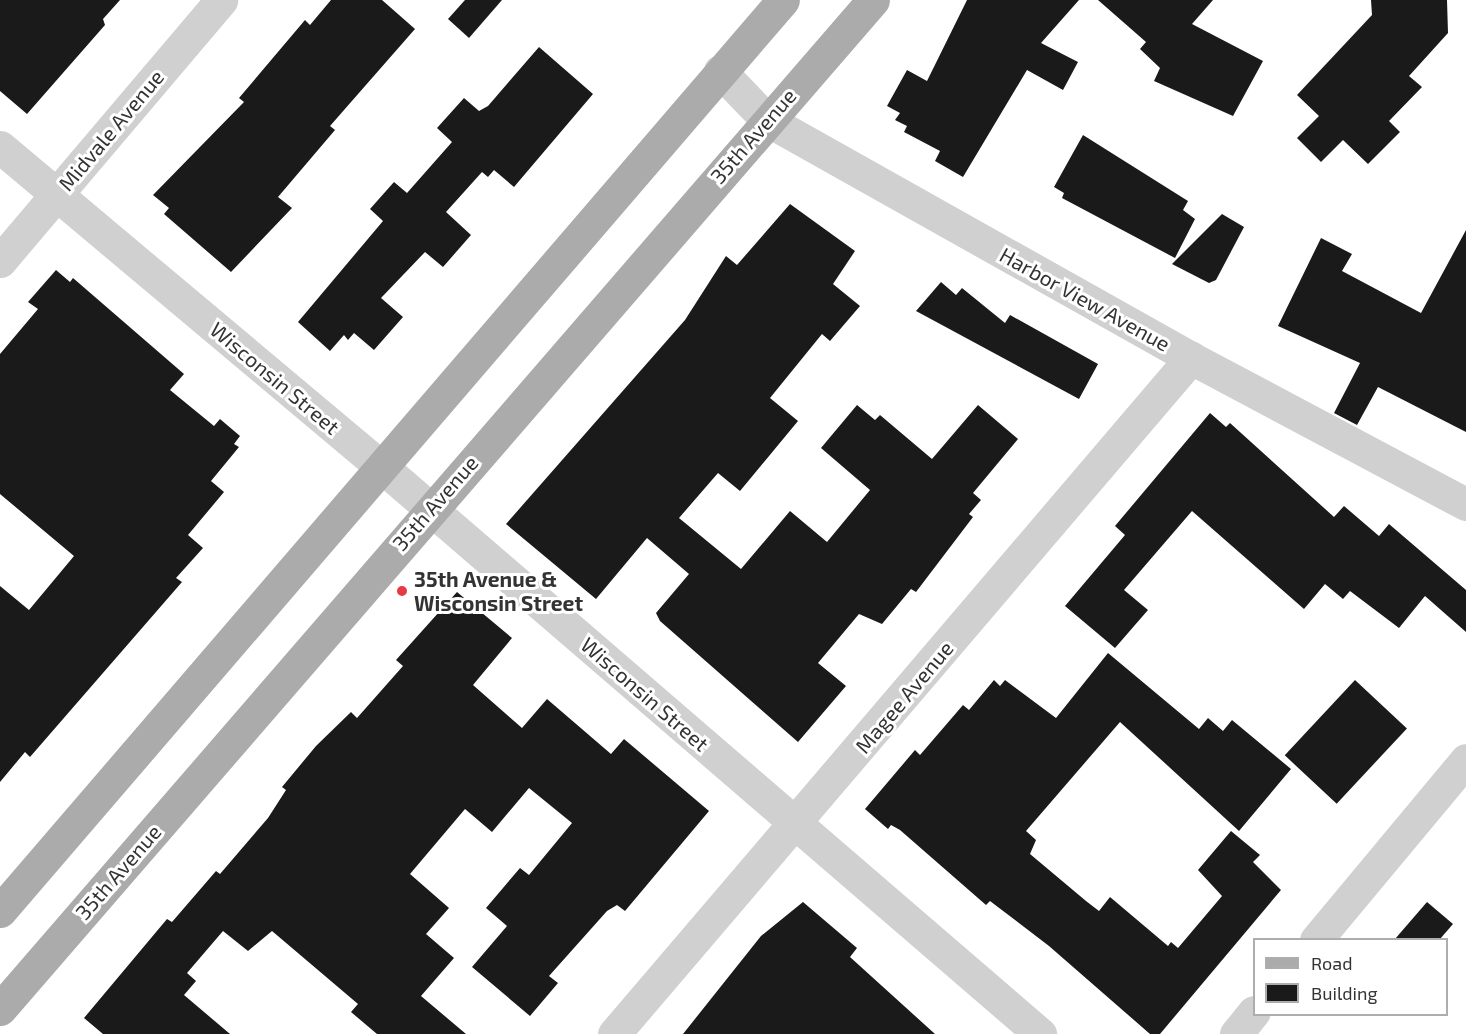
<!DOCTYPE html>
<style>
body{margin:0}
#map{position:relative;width:1466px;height:1034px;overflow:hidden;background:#fff;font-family:"Exo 2",sans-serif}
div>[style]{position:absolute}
.building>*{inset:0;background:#1a1a1a;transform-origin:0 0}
.minor>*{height:33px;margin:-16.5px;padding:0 16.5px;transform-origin:16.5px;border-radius:16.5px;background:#d0d0d0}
.major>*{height:33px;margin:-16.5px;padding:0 16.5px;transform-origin:16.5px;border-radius:16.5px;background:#ababab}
.dots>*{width:16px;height:16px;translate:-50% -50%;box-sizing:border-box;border:3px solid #fff;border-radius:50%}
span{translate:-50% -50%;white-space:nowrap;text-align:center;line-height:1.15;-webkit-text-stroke:6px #fff;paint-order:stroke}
.street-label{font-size:21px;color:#333}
.poi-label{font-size:21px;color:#333;font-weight:700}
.left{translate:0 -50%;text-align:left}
.legend{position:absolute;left:1253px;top:938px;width:195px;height:78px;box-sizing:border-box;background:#fff;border:2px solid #adadad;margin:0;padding:8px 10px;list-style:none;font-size:18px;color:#333}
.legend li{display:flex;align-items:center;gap:12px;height:30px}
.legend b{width:30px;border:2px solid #adadad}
</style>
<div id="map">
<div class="building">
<i style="clip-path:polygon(0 0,120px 0,103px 19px,105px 25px,27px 114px,0 91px)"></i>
<i style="clip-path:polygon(331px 0,382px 0,415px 29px,330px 126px,335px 130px,278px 197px,292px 208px,231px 272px,164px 214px,169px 208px,153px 195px,244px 102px,239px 98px,305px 20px,310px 25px)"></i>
<i style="clip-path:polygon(465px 0,502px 0,469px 38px,448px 19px)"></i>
<i style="clip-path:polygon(967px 0,1079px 0,1041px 43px,1078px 62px,1063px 90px,1027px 70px,963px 177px,935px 161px,940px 151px,904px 132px,907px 126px,895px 120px,900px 113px,887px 106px,907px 70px,927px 81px)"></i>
<i style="clip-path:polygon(1098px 0,1213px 0,1192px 24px,1263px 61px,1233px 116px,1154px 81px,1160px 68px,1140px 49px,1146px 42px)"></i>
<i style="clip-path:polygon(1371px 0,1447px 0,1448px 33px,1409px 76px,1422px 87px,1389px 121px,1400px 132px,1368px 164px,1343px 140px,1321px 162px,1297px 138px,1319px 116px,1297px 95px,1372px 15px)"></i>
<i style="clip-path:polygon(539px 47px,593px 94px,514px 187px,494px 170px,488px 177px,482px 172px,446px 212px,471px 235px,443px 267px,425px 252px,381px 298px,403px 317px,374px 350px,354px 333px,348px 340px,344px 335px,330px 351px,298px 322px,383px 221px,370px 209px,394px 182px,407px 193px,452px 142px,437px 128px,464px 98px,479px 111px,488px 106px)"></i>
<i style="clip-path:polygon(1083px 135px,1188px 201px,1183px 210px,1195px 219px,1175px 258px,1062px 198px,1064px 193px,1054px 187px)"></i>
<i style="clip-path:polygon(790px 204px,855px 251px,833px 284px,860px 306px,830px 341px,822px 334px,770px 398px,798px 421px,740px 491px,718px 473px,679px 518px,741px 569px,790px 511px,827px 542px,870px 490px,821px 448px,857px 405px,875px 420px,880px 415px,932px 459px,978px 405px,1018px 439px,973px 493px,981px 500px,969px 514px,973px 517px,916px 592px,911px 589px,882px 624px,859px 614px,818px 663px,846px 686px,798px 742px,660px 621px,656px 613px,689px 574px,647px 538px,596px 599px,506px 524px,685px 320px,726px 256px,737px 265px)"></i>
<i style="clip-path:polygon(1222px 214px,1244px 227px,1216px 280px,1209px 283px,1172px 264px)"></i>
<i style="clip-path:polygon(1466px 230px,1466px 432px,1378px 387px,1357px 425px,1334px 413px,1360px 363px,1278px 326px,1321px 238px,1352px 254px,1342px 271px,1421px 313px)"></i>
<i style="clip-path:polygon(56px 270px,70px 282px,73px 278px,184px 374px,170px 390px,214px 426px,220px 419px,240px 436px,234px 444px,239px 447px,211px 481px,224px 492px,188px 535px,203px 548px,176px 578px,182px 582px,30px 757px,25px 752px,0 782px,0 586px,29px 610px,74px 556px,0 494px,0 354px,38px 309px,28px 302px)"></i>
<i style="clip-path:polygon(941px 282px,956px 295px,962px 288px,1005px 323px,1010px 315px,1098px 364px,1079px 399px,916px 311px)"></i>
<i style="clip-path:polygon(1210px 413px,1226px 427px,1230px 423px,1334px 517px,1344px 506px,1379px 536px,1389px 524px,1466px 590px,1466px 632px,1425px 596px,1399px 628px,1350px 591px,1343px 599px,1325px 584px,1304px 609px,1192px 511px,1124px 590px,1148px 610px,1115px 648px,1065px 606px,1125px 535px,1115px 526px)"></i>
<i style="clip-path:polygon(457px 592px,512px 638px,473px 685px,522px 728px,547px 699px,611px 754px,624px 739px,709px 811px,625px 911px,617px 905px,607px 911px,549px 976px,558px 983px,530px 1016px,472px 967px,507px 926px,486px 908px,520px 868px,529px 875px,572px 823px,529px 788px,492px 832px,465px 809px,410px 874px,449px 908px,426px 934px,454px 958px,421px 996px,466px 1034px,377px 1034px,351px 1012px,358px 1004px,272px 931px,248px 951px,223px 931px,187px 973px,196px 981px,184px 995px,230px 1034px,103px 1034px,84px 1018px,167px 919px,172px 922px,216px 871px,220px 874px,268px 818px,286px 790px,282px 787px,316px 746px,351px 712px,357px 718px,403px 666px,396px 660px)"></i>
<i style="clip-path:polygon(1108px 653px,1199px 729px,1208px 718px,1223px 731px,1232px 720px,1291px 769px,1239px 831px,1120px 722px,1026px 831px,1036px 840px,1030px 854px,1086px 901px,1099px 911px,1110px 897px,1168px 946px,1171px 942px,1178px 948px,1222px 896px,1198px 870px,1231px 831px,1260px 855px,1253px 862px,1281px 890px,1160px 1034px,1150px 1034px,1049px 946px,990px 901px,986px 905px,900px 830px,891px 825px,888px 829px,865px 809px,915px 750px,920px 755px,963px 705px,969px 710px,994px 680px,1000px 686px,1005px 680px,1056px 718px)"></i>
<i style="left:1355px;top:680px;width:71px;height:103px;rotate:43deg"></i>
<i style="clip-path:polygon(803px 902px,857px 948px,850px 957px,935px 1034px,683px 1034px,761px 936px)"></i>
<i style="clip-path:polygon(1427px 902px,1453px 924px,1440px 939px,1395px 939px)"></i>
</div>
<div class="minor">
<i style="left:720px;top:71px;width:68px;rotate:46.2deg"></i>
<i style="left:767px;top:120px;width:486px;rotate:29.3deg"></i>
<i style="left:1191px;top:358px;width:311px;rotate:28deg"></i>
<i style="left:0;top:147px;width:498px;rotate:40deg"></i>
<i style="left:382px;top:467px;width:869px;rotate:40.75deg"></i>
<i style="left:0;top:261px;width:342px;rotate:-49.7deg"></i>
<i style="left:1316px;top:940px;width:234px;rotate:-50.2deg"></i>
<i style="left:614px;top:1034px;width:889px;rotate:-49.52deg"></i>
<i style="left:1236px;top:1034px;width:28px;rotate:-51deg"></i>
</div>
<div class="major">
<i style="left:0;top:911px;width:1201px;rotate:-49.32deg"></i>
<i style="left:0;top:1009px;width:1334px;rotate:-49.13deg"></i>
</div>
<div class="dots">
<i style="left:402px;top:591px;background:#e63946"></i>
</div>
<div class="street-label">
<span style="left:111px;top:130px;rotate:-50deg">Midvale Avenue</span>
<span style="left:753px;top:136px;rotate:-49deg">35th Avenue</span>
<span style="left:1085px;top:299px;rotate:29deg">Harbor View Avenue</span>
<span style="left:275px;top:378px;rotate:40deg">Wisconsin Street</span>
<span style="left:435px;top:503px;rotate:-49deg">35th Avenue</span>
<span style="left:645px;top:694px;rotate:41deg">Wisconsin Street</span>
<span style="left:904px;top:697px;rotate:-50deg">Magee Avenue</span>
<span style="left:118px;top:872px;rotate:-49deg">35th Avenue</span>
</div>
<div class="poi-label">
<span class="left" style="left:414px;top:591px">35th Avenue &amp;<br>Wisconsin Street</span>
</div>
<ul class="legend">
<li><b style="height:8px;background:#ababab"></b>Road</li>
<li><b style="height:16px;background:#1a1a1a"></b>Building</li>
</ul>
</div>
